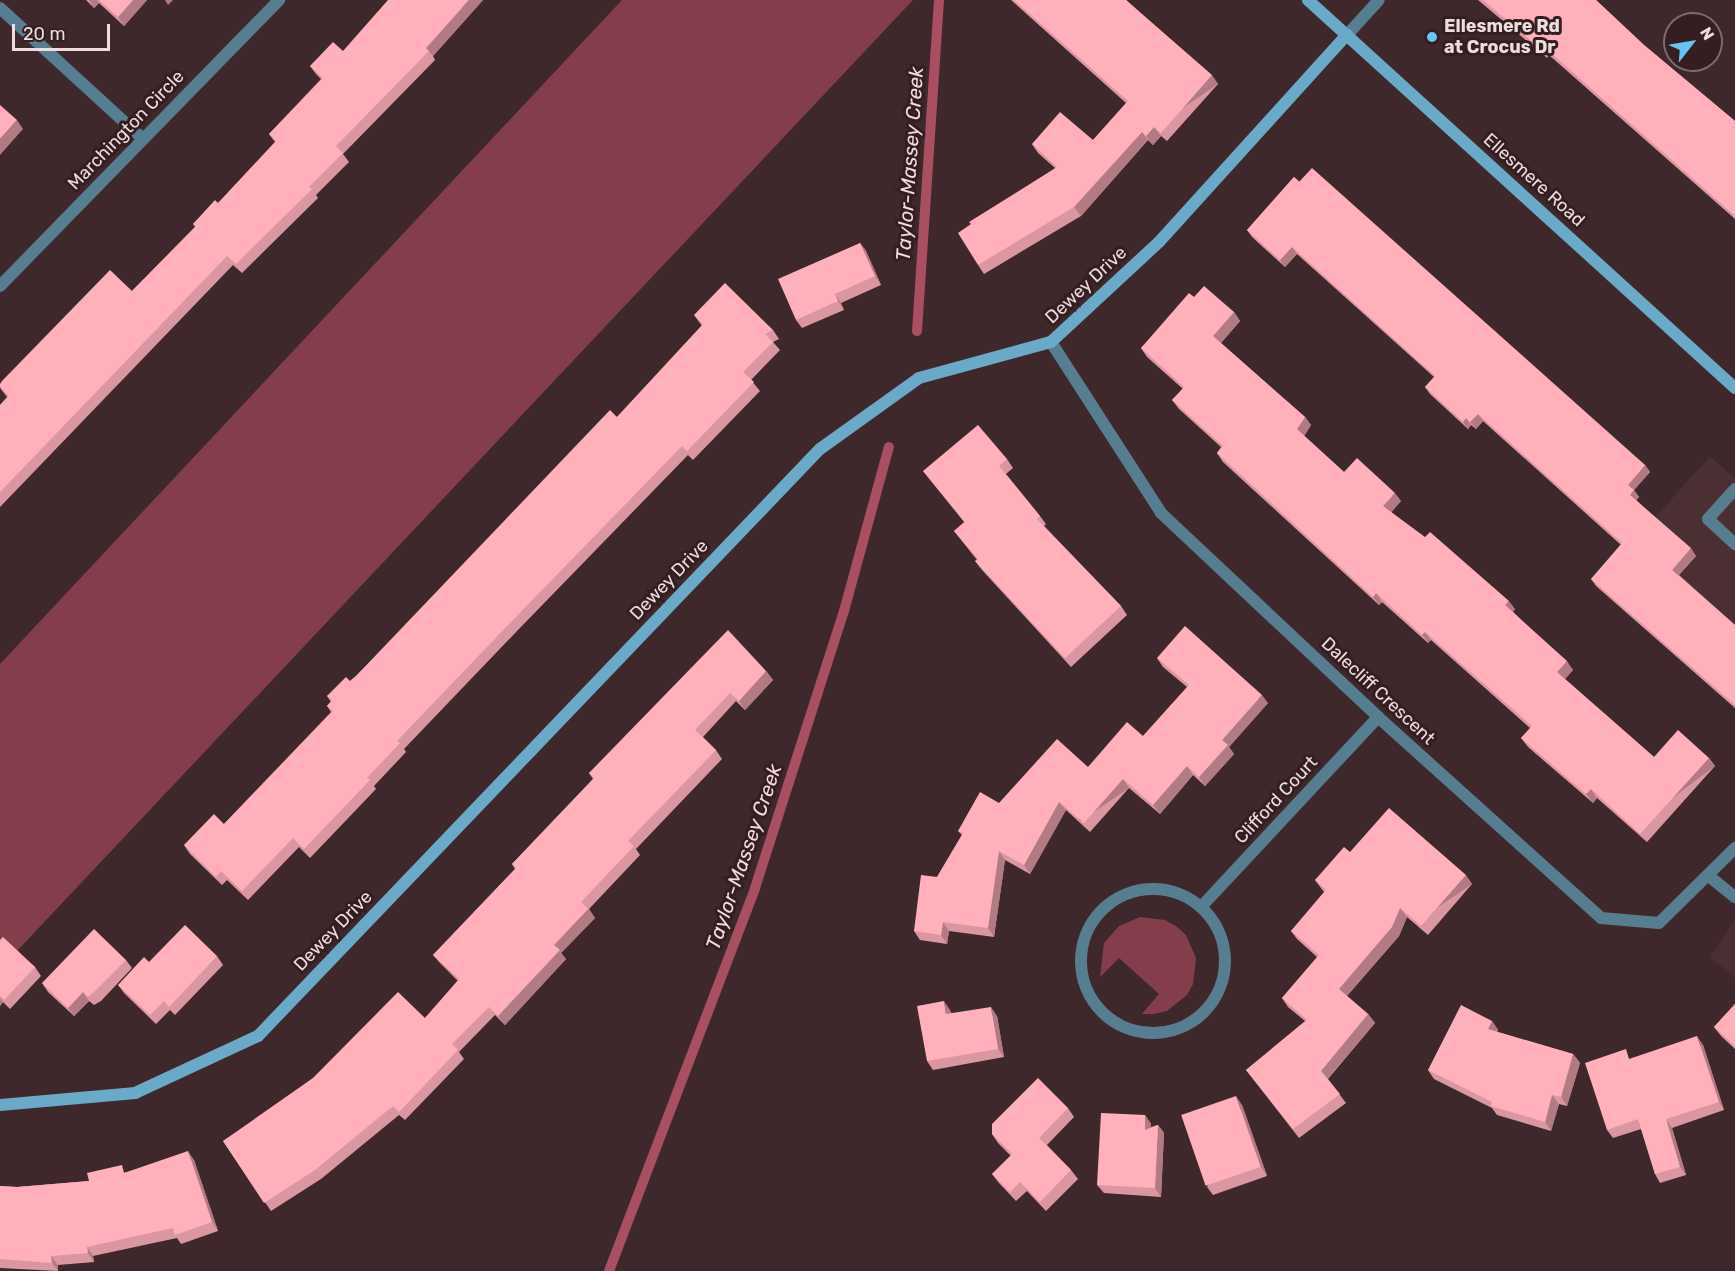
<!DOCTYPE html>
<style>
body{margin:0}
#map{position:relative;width:1735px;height:1271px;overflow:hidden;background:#3e282b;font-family:Rubik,sans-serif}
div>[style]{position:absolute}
.built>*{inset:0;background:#4c2f33}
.green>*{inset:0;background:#843e4b}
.stream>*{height:10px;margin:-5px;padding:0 5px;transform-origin:5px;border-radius:5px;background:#a85061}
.lane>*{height:12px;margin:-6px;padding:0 6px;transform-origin:6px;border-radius:6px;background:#577d90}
.street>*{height:12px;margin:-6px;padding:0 6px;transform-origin:6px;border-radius:6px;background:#577d90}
.street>.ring{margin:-6px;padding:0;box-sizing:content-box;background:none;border:12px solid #577d90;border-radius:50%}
.secondary>*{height:12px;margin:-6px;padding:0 6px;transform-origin:6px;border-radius:6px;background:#6aa9c8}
.wall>*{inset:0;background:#db97a1}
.shaded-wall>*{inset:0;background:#b27b83;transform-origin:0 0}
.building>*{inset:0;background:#ffb0bb;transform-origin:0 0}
.dots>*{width:16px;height:16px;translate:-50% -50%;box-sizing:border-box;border:3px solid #341e22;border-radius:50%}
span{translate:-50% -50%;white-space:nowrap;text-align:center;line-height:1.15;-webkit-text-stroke:6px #341e22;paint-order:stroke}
.poi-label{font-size:18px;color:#ecddde;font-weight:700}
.left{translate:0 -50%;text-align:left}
.street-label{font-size:18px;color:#ecddde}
.water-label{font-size:20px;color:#f5dbde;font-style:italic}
.north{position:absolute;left:1663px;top:12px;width:60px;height:60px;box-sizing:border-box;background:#341e22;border:2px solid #7e6a6d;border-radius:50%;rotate:59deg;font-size:16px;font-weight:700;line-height:24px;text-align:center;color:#ecddde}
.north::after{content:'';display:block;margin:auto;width:21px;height:27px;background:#67c4f0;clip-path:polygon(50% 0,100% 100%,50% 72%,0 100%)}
.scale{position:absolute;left:12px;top:24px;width:98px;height:27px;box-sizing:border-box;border:3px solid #ecddde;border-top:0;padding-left:8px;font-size:18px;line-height:21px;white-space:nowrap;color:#ecddde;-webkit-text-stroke:4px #341e22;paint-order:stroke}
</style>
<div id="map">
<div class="built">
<i style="clip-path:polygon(1710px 456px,1735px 479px,1735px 709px,1596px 584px)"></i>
<i style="clip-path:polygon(1735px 920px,1735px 977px,1710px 958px)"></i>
</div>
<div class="green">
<i style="clip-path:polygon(622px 0,913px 0,0 969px,0 664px)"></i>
<i style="clip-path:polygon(1140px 917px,1165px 920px,1176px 926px,1186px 935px,1196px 958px,1193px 984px,1187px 995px,1167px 1011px,1154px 1014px,1142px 1014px,1159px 994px,1119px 958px,1100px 977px,1104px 943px,1119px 926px)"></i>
</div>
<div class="stream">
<i style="left:917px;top:331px;width:332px;rotate:-86.2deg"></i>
<i style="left:609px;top:1271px;width:410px;rotate:-69.1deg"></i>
<i style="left:755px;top:888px;width:291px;rotate:-72.2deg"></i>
<i style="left:844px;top:611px;width:170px;rotate:-74.7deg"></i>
</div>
<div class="lane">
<i style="left:1735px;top:489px;width:40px;rotate:132deg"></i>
<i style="left:1708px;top:519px;width:37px;rotate:43deg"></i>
<i style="left:1710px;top:877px;width:32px;rotate:39deg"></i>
</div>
<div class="street">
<i style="left:0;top:8px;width:193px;rotate:42.5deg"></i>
<i style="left:1347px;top:35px;width:47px;rotate:-47.6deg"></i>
<i style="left:0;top:286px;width:400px;rotate:-45.7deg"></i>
<i style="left:1051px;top:342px;width:203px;rotate:57.2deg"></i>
<i style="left:1161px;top:513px;width:298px;rotate:43.2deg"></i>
<i style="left:1378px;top:717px;width:300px;rotate:42deg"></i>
<i style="left:1601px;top:918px;width:58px;rotate:4.9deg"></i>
<i style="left:1659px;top:923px;width:107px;rotate:-44.6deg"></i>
<i class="ring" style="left:1081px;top:889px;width:132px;height:132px"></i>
<i style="left:1201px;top:907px;width:260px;rotate:-47deg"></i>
</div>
<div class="secondary">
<i style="left:1308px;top:0;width:577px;rotate:42.26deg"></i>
<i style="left:0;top:1105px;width:136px;rotate:-5.1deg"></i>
<i style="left:135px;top:1093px;width:136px;rotate:-24.9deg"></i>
<i style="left:258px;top:1036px;width:813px;rotate:-46.25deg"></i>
<i style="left:820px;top:449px;width:122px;rotate:-35.6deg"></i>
<i style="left:919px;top:378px;width:137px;rotate:-15.3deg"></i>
<i style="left:1051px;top:342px;width:147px;rotate:-42.8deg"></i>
<i style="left:1159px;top:242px;width:280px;rotate:-47.8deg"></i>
</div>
<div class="wall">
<i style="clip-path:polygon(86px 0,147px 0,124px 26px,99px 3px,94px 8px)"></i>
<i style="clip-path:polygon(483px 0,433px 56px,435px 60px,343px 154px,349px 162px,316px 195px,318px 198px,242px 273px,233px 265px,0 507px,0 405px,7px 397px,0 388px,132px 291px,195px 227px,193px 224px,218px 203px,275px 142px,269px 134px,321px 79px,316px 74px,310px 66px,343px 51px)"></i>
<i style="clip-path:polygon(1011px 0,1126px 0,1218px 84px,1167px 141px,1161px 136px,1153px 145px,1148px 140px,1081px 216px,984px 274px,978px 265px,1055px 168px,1038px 153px,1032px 144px,1093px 140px,1126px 103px)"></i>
<i style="clip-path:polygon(1478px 0,1596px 0,1644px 45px,1735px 121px,1735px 219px,1549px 55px,1547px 58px)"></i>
<i style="clip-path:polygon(1294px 177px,1645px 465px,1650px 472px,1634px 490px,1639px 497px,1636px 500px,1696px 556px,1679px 575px,1735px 625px,1735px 708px,1596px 586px,1591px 579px,1621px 545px,1483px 421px,1476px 429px,1471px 425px,1468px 429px,1430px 394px,1425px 387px,1434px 377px,1297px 254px,1285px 267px,1252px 237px,1247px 230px)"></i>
<i style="clip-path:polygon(860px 243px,866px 251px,881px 285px,841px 303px,844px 310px,802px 328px,796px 320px)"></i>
<i style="clip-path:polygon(1194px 297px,1234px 312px,1240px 321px,1221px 343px,1305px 417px,1311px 425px,1304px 436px,1344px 472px,1401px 501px,1391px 512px,1515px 609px,1513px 612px,1573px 670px,1565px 679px,1654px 757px,1709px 758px,1715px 766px,1647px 842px,1597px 798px,1593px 803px,1528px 747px,1521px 738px,1530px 728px,1431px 640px,1428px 643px,1382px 602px,1379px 605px,1223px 462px,1217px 453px,1221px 447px,1179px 409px,1172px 400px,1183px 389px,1147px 357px,1141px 348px)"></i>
<i style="clip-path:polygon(694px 315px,773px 330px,779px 339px,773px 342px,780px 350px,751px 380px,760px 391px,693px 460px,688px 455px,518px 630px,404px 749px,406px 752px,374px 786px,376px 789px,310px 858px,299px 847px,248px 900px,227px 880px,222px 885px,190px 854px,184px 845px,224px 824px,331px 712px,327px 706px,331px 702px,327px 696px,350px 681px,356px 676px,617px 417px,702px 326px)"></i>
<i style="clip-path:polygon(1007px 459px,1013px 468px,1006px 474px,1040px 516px,1046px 524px,1044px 526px,1121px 606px,1127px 615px,1071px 667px,982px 570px,975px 561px,977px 560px,954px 531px,964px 522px,923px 471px)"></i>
<i style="clip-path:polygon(1157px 658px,1268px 703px,1229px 747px,1234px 754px,1205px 786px,1193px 775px,1160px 814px,1129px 788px,1090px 832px,1066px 810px,1030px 874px,1005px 860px,994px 937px,949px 931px,947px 944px,920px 940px,914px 931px,937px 877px,962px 835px,958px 831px,999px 803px,1088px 767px,1143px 736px,1187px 687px,1163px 667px)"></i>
<i style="clip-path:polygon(766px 671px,773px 680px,745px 710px,736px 701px,703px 737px,716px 750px,722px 759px,636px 849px,640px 855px,589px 909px,595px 918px,561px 953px,566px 959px,505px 1025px,495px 1015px,459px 1052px,464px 1059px,405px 1120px,399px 1115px,321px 1179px,271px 1211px,223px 1141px,425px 1018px,458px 981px,440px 963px,433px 955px,515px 869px,512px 864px,593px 779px,589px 773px)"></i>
<i style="clip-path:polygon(1350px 852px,1472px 884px,1428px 935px,1407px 917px,1399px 936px,1347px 996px,1368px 1014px,1375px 1023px,1328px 1079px,1346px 1103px,1299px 1138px,1246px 1070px,1305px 1021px,1288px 1007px,1282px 998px,1317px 957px,1297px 939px,1291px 931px,1324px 892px,1315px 880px)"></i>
<i style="clip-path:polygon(0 940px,35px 967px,41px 976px,10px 1009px,3px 1002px,0 1006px)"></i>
<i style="clip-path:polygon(217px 956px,223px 965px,175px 1015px,170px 1010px,156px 1024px,124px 993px,118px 985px,149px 962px)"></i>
<i style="clip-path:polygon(126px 960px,132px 968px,101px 1001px,94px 1005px,89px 1001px,74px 1016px,48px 992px,42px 983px)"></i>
<i style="clip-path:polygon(1735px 1004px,1735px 1049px,1721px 1036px,1714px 1027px)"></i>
<i style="clip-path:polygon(950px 1010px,951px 1013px,997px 1016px,1004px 1057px,933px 1070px,927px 1061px)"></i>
<i style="clip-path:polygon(1492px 1021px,1498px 1030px,1497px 1032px,1573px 1054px,1580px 1063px,1567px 1106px,1559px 1104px,1551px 1131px,1497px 1115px,1492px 1108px,1434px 1079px,1428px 1070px)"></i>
<i style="clip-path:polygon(1703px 1045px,1724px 1110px,1672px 1128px,1686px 1175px,1660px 1183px,1655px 1174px,1641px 1129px,1613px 1138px,1607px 1130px,1632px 1058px)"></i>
<i style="clip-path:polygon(1242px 1105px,1267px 1176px,1213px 1195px,1207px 1187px)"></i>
<i style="clip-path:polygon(1068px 1108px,1074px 1117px,1047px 1145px,1071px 1170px,1078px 1179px,1046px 1211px,1027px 1191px,1016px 1201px,999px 1183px,992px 1174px,1011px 1156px,998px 1143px,992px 1134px)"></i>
<i style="clip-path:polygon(1145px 1115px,1151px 1124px,1151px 1127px,1158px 1125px,1164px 1133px,1161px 1197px,1104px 1193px,1097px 1185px)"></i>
<i style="clip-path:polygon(194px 1160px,218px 1231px,181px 1244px,177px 1238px,93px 1256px,94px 1262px,58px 1265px,58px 1271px,0 1268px,0 1186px,17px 1187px,89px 1181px,127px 1172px)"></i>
</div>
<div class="shaded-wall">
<i style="clip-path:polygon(89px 0,97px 0,99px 3px,94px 8px)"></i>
<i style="clip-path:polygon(133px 0,147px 0,124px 26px,118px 17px)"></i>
<i style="clip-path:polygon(165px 0,173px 0,168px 5px)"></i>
<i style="clip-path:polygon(469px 0,483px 0,433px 56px,426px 48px)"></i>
<i style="clip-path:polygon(1543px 46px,1549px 55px,1547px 58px,1541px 49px)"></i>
<i style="left:1212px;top:75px;width:11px;height:77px;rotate:56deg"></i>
<i style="clip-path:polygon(17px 120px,23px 129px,0 155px,0 139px)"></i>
<i style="clip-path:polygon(1154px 127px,1161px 136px,1153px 145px,1146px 136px)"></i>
<i style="clip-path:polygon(1142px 132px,1148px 140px,1081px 216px,1074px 207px)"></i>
<i style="clip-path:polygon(860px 243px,866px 251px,881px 285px,875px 276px)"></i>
<i style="clip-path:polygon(1292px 247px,1297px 254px,1285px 267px,1280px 260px)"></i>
<i style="clip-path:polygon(835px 294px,841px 303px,844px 310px,838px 301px)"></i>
<i style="clip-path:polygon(1234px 312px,1240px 321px,1219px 345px,1213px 336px)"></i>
<i style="clip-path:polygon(1478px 414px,1483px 421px,1476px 429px,1470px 422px)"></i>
<i style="clip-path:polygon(1305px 417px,1311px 425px,1303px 438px,1297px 429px)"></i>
<i style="clip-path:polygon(1466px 418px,1471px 425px,1468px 429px,1463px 422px)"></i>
<i style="clip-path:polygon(1645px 465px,1650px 472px,1634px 490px,1639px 497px,1635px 502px,1630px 495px,1628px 485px)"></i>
<i style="clip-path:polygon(1395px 493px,1401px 501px,1389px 515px,1383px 506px)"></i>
<i style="clip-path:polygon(1691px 548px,1696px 556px,1677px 577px,1672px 570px)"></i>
<i style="clip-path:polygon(1376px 593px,1382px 602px,1379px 605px,1373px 597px)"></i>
<i style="clip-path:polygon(1509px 601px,1515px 609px,1511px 614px,1505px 605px)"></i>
<i style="left:1425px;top:632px;width:10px;height:4px;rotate:53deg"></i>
<i style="clip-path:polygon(1567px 661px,1573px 670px,1563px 681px,1557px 672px)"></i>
<i style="clip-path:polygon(766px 671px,773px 680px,745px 710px,739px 701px)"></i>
<i style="clip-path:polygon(1262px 695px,1268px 703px,1229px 747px,1234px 754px,1205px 786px,1199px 777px,1222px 740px)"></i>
<i style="left:1709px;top:758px;width:10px;height:103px;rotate:53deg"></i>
<i style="clip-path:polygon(1187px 766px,1193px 775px,1160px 814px,1153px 805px)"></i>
<i style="left:1123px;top:779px;width:11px;height:59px;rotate:56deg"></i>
<i style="clip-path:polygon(1591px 789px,1597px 798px,1593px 803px,1586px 794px)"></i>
<i style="clip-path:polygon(1059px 802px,1066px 810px,1030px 874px,1024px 865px)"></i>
<i style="clip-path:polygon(999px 851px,1005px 860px,994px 937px,988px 928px)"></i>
<i style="left:1466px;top:875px;width:11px;height:68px;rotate:56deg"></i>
<i style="clip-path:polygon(1400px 908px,1407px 917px,1399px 936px,1345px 998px,1339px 989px)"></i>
<i style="clip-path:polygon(588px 909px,595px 918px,561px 953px,566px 959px,505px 1025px,498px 1016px,554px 945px)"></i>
<i style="clip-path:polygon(943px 922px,949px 931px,947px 944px,941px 935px)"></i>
<i style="clip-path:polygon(83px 992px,89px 1001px,74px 1016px,68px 1008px)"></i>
<i style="clip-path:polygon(0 998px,3px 1002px,0 1006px)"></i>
<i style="clip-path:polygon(944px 1001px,950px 1010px,952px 1023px,946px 1014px)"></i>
<i style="clip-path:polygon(991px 1007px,997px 1016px,1004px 1057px,998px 1049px)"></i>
<i style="clip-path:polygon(1368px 1014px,1375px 1023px,1327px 1079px,1321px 1071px)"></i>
<i style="clip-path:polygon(1492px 1021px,1498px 1030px,1494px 1038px,1488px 1029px)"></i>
<i style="clip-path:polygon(1697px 1036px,1703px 1045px,1724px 1110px,1719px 1102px)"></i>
<i style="clip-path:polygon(1573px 1054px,1580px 1063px,1567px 1106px,1561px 1097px)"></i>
<i style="clip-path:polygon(1552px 1095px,1559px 1104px,1551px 1131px,1545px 1122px)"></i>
<i style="clip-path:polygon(1236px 1096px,1242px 1105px,1267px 1176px,1261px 1167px)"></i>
<i style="clip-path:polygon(1145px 1115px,1151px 1124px,1151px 1138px,1145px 1130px)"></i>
<i style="clip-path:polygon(1666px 1119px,1672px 1128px,1686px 1175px,1680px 1167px)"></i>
<i style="clip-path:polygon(1158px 1125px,1164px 1133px,1161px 1197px,1155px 1188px)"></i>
<i style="clip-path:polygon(188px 1151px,194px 1160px,218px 1231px,212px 1222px)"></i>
<i style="clip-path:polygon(87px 1247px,93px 1256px,94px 1262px,88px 1253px)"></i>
<i style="clip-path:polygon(51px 1256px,58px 1265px,58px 1271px,52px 1263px)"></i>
</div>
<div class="building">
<i style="clip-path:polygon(99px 0,133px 0,118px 17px)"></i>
<i style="clip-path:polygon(388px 0,469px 0,426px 48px,429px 51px,336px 146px,343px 153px,309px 187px,312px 189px,236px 264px,227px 256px,0 492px,0 405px,9px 396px,0 387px,0 384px,2px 381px,110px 270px,132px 291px,196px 226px,193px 224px,215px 200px,218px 203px,222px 199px,276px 141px,269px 134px,323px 78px,310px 66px,333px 42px,343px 51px)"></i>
<i style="clip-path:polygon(1014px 0,1126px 0,1212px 75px,1161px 133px,1154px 127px,1146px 136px,1142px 132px,1074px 207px,978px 265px,958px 233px,971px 224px,969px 222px,1057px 167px,1032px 144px,1060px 112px,1093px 140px,1128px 101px)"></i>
<i style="clip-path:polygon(1483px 0,1596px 0,1644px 45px,1735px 121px,1735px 216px,1543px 46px,1541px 49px)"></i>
<i style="clip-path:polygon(0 105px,17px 120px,0 139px)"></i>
<i style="clip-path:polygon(1312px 168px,1645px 465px,1628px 485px,1634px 490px,1630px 495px,1691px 548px,1672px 570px,1735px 625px,1735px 705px,1591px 579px,1622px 543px,1478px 414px,1470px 422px,1466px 418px,1463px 422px,1425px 387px,1435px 376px,1292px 247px,1280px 260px,1247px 230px,1294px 177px,1299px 182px)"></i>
<i style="clip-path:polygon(860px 243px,875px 276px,835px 294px,838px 301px,796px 320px,778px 279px)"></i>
<i style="clip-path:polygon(725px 283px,773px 330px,765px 334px,773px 342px,743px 372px,754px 382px,687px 451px,682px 446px,512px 621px,397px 741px,400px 743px,367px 778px,370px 780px,304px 849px,293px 838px,242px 891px,221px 871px,216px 877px,184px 845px,214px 814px,224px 824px,333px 711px,327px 706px,332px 700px,327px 696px,346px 677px,350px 681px,356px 676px,610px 410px,617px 417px,703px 324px,694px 315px)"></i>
<i style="clip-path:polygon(1204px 286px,1234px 312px,1213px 336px,1305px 417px,1297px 429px,1344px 472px,1357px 458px,1395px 493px,1383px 506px,1425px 537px,1430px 532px,1509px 601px,1505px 605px,1567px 661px,1557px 672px,1654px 757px,1678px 730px,1709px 758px,1640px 834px,1591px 789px,1586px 794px,1521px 738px,1532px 726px,1425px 632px,1422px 635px,1376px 593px,1373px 597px,1217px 453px,1223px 446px,1172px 400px,1184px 387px,1141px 348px,1189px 293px,1194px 297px)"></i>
<i style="clip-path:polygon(978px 425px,1007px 459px,999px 466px,1040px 516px,1037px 519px,1121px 606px,1065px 658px,975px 561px,978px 559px,954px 531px,965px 522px,923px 471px)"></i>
<i style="clip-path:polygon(1185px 626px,1262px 695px,1222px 740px,1228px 745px,1199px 777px,1187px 766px,1153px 805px,1123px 779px,1084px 823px,1059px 802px,1024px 865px,999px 851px,988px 928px,943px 922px,941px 935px,914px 931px,921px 875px,937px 877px,963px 833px,958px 831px,980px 792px,999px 803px,1057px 739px,1088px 767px,1127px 722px,1143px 736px,1189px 685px,1157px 658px)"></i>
<i style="clip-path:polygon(728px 630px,766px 671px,739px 701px,730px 693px,695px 730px,716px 750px,628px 841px,634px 846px,581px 902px,588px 909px,554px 945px,560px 950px,498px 1016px,489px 1007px,452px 1044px,458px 1050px,399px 1112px,393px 1106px,315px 1170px,264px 1203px,223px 1141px,313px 1078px,398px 992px,425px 1018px,459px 979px,433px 955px,516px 868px,512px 864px,594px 778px,589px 773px)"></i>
<i style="clip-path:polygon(1389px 808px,1466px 875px,1421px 926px,1400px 908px,1392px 927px,1339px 989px,1368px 1014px,1321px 1071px,1340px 1094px,1293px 1129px,1246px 1070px,1307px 1020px,1282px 998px,1319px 955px,1291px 931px,1326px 890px,1315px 880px,1344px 847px,1350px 852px)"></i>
<i style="clip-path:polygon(185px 925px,217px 956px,169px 1007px,164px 1001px,150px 1015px,118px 985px,144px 957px,149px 962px)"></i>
<i style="clip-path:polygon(94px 929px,126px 960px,94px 992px,88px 997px,83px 992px,68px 1008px,42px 983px)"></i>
<i style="clip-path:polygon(3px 937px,35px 967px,4px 1000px,0 996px,0 940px)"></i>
<i style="clip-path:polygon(944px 1001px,946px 1014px,991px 1007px,998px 1049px,927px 1061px,917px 1006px)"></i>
<i style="clip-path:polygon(1735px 1004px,1735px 1046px,1714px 1027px)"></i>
<i style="clip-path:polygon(1461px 1005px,1492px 1021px,1488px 1029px,1573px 1054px,1561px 1097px,1552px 1095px,1545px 1122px,1491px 1106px,1492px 1102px,1428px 1070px)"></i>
<i style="clip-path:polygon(1697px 1036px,1719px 1102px,1666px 1119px,1680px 1167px,1655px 1174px,1638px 1119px,1607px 1130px,1585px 1063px,1626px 1049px,1629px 1059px)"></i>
<i style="clip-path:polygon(1038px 1078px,1068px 1108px,1039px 1138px,1071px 1170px,1040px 1202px,1020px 1182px,1010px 1192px,992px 1174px,1012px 1154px,992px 1134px,992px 1124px)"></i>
<i style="left:1236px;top:1096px;width:75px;height:58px;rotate:71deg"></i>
<i style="clip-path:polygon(1101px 1113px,1145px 1115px,1145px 1130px,1158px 1125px,1155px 1188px,1097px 1185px)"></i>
<i style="clip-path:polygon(188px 1151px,212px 1222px,175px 1235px,173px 1228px,87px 1247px,88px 1253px,51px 1256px,52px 1263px,0 1259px,0 1186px,17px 1187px,89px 1181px,87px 1173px,122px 1165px,124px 1173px)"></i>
</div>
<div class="dots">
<i style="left:1432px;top:37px;background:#67c4f0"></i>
</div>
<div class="poi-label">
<span class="left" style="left:1444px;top:37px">Ellesmere Rd<br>at Crocus Dr</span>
</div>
<div class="street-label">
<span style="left:126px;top:130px;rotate:-46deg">Marchington Circle</span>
<span style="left:1534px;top:180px;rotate:42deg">Ellesmere Road</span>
<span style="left:1086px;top:285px;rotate:-43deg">Dewey Drive</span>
<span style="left:669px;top:580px;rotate:-46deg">Dewey Drive</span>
<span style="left:1378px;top:691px;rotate:43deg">Dalecliff Crescent</span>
<span style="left:1276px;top:800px;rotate:-47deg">Clifford Court</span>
<span style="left:333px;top:931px;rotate:-46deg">Dewey Drive</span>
</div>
<div class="water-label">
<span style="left:910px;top:164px;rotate:-86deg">Taylor-Massey Creek</span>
<span style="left:744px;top:857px;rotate:-71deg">Taylor-Massey Creek</span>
</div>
<div class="north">N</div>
<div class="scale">20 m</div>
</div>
